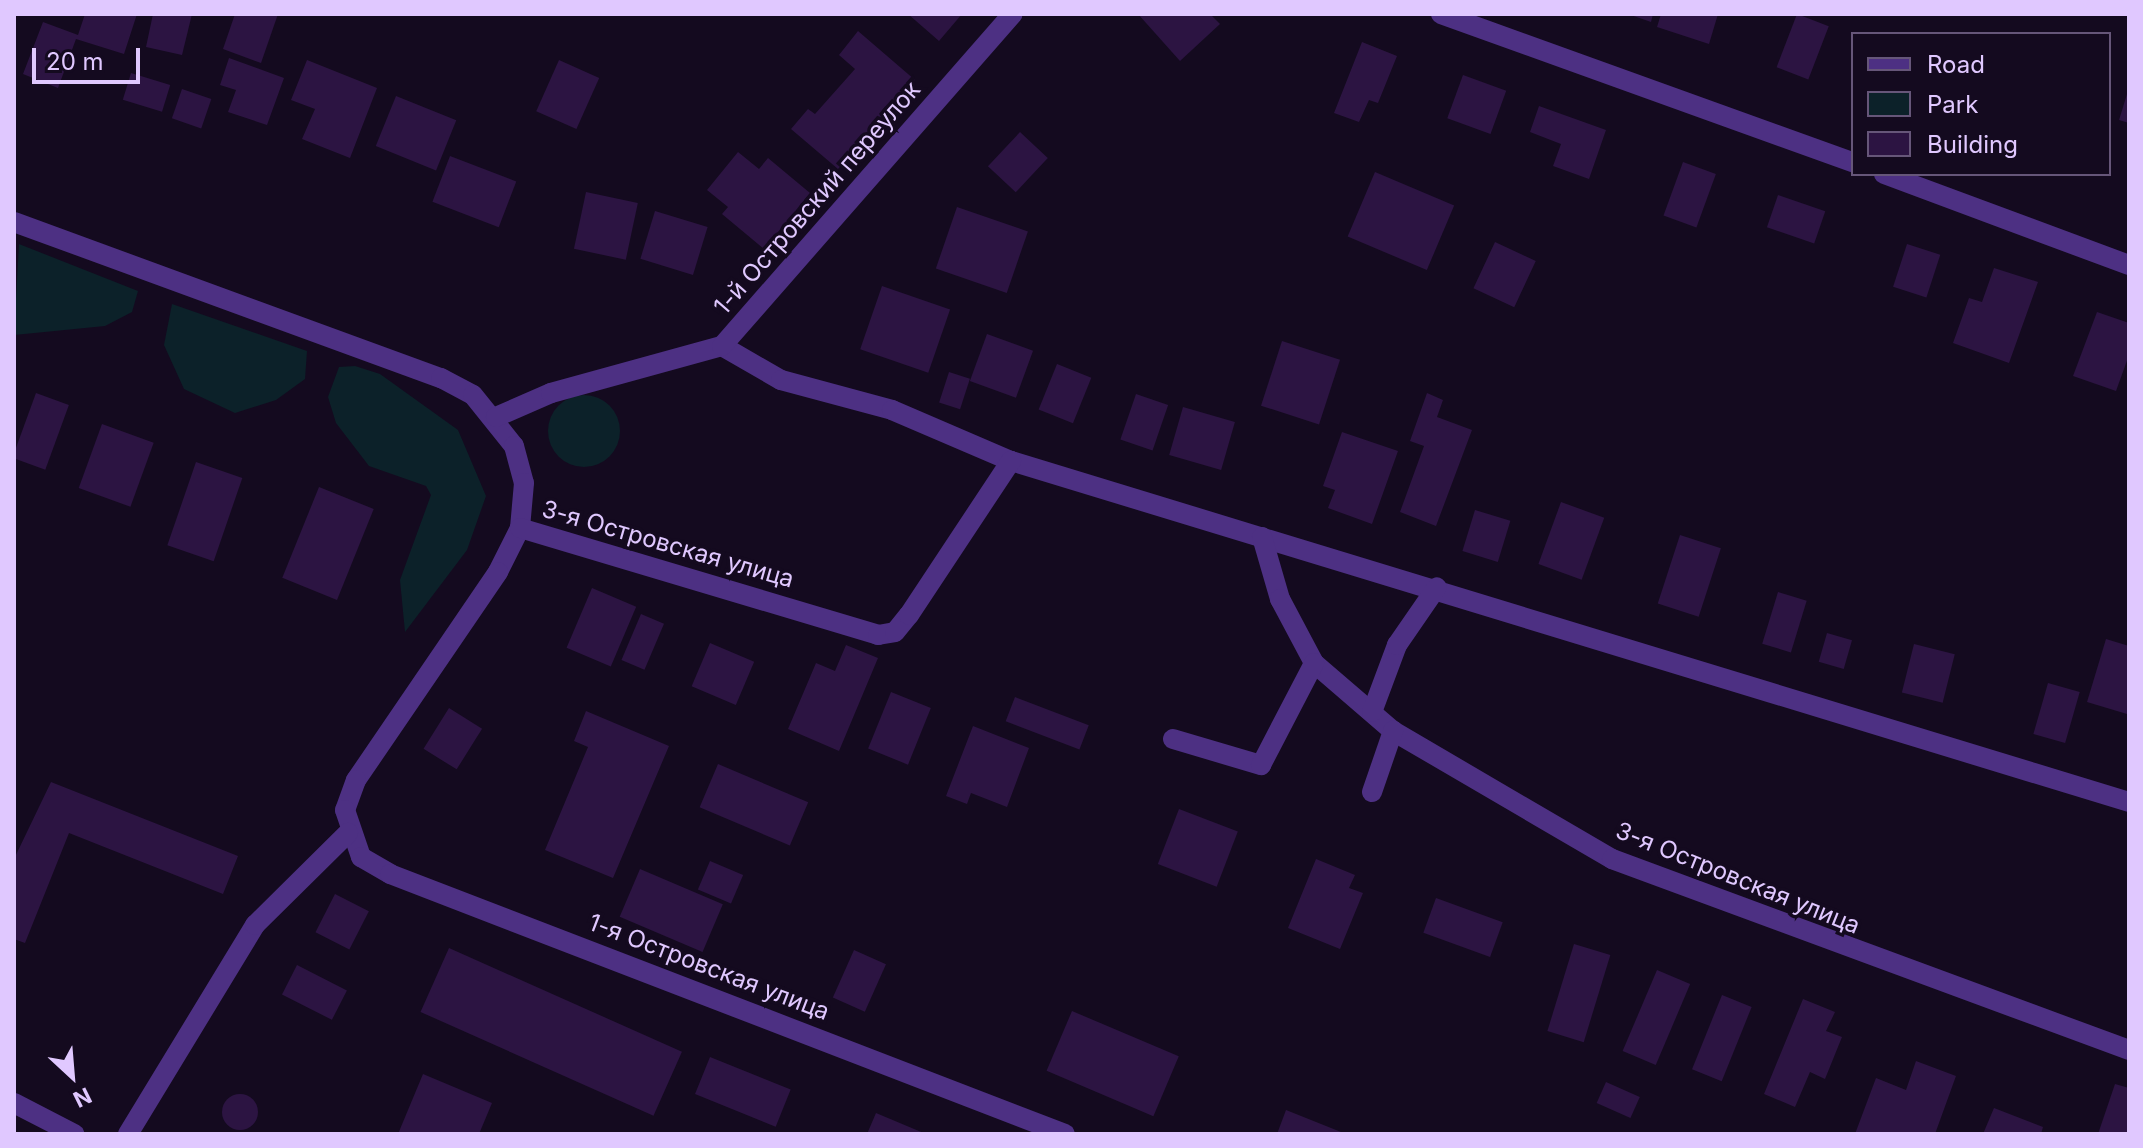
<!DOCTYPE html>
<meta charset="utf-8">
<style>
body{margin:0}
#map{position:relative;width:2143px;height:1148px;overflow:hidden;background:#140a1f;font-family:Inter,sans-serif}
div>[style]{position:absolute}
.green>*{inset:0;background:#0c2129}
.round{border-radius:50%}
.building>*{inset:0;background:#2c1442;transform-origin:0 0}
.minor>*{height:20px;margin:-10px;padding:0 10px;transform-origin:10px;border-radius:10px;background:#4d3083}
span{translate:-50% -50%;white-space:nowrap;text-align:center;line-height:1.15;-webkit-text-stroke:7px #140a1f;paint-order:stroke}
.street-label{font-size:24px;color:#e0c8ff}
.frame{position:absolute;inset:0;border:16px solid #e0c8ff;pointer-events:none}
.legend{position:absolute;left:1851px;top:32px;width:260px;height:144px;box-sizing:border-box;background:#140a1f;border:2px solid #665679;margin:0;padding:10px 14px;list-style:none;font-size:24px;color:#e0c8ff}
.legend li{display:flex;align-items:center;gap:16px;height:40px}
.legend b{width:40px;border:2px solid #665679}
.north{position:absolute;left:32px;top:1036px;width:80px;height:80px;-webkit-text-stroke:6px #140a1f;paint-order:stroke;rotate:154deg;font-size:22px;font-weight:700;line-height:32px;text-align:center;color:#e0c8ff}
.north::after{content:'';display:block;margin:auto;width:28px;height:36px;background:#e0c8ff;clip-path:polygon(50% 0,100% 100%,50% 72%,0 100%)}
.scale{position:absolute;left:32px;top:48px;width:108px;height:36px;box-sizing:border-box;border:4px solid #e0c8ff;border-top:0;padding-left:10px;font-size:24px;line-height:28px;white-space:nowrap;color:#e0c8ff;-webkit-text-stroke:6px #140a1f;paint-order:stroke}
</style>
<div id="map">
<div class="green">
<i style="clip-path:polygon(19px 244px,138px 291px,132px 312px,105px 326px,14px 335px)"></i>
<i style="clip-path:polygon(172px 304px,307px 351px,305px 379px,276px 400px,235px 413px,184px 389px,164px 345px)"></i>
<i style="clip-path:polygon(355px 366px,380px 374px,458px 430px,486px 496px,467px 550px,405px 632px,400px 580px,431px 495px,426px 486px,369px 466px,336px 423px,328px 397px,339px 367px)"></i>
<i class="round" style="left:548px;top:395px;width:72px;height:72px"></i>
</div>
<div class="building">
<i style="clip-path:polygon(85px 14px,137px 14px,124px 54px,76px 39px,58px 88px,23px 74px,43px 22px,78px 35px)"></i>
<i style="clip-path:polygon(153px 14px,192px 14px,182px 55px,146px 47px)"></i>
<i style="clip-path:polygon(235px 14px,278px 14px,261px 63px,223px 49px)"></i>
<i style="clip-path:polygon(908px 14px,962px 14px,939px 41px)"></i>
<i style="clip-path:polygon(1138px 14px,1210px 14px,1220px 24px,1180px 61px)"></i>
<i style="clip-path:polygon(1628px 14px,1653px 14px,1651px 22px)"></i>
<i style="clip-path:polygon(1661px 14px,1718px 14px,1709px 44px,1657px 27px)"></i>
<i style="left:1797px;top:14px;width:34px;height:57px;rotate:21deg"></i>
<i style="clip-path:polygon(858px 31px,915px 80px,838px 169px,791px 129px,808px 109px,815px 114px,855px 69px,839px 55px)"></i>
<i style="clip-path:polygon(1362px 42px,1397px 56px,1378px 103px,1369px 100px,1359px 122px,1334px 113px)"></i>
<i style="clip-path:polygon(229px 58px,284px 78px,267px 125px,228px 112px,236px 90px,220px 85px)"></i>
<i style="clip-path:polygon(307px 60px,377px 88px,350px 158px,302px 139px,315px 109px,291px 100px)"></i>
<i style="left:559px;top:60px;width:44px;height:56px;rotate:24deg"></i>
<i style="left:131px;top:73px;width:41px;height:28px;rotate:17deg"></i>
<i style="left:1463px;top:75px;width:46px;height:46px;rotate:20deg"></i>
<i style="left:182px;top:89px;width:31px;height:31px;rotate:19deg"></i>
<i style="clip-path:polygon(2128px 91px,2129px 91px,2129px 123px,2119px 120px)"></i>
<i style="left:396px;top:96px;width:65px;height:54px;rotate:22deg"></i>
<i style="clip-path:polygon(1539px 106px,1606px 130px,1589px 179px,1553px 166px,1561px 144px,1530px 132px)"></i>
<i style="left:1020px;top:132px;width:38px;height:47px;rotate:43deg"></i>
<i style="clip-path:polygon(738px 152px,759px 169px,768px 158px,810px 193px,764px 249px,722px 214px,728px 207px,707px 190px)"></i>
<i style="left:450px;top:156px;width:71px;height:49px;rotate:21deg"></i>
<i style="left:1683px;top:162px;width:35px;height:57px;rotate:20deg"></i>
<i style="left:1375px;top:172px;width:86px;height:70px;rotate:23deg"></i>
<i style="left:586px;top:192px;width:53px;height:58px;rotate:12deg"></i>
<i style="left:1778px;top:195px;width:50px;height:34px;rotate:19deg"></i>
<i style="left:957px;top:207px;width:75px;height:65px;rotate:19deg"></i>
<i style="left:655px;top:211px;width:55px;height:50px;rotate:17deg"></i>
<i style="left:1495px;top:242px;width:45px;height:51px;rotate:25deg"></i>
<i style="left:1907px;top:244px;width:35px;height:45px;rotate:18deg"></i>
<i style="clip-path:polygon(1994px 268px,2038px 282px,2009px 363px,1953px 343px,1969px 298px,1982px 302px)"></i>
<i style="left:882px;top:286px;width:72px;height:67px;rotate:19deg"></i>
<i style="clip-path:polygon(2097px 312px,2129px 323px,2129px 355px,2116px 391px,2073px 376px)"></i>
<i style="left:987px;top:334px;width:49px;height:50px;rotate:20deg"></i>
<i style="left:1282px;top:341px;width:61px;height:68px;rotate:18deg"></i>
<i style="left:1057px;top:364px;width:37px;height:49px;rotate:22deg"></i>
<i style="left:949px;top:372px;width:22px;height:32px;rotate:18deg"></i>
<i style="left:36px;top:393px;width:35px;height:69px;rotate:20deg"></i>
<i style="clip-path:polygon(1427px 393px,1443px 400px,1437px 417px,1472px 430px,1436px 526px,1400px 512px,1424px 446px,1410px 441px)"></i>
<i style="left:1136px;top:394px;width:34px;height:48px;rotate:19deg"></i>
<i style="left:1183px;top:407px;width:54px;height:50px;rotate:16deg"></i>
<i style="left:102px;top:424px;width:55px;height:68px;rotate:20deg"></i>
<i style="clip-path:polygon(1342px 432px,1398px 451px,1372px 524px,1328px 508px,1335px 490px,1323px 486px)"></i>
<i style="left:196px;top:462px;width:49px;height:88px;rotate:19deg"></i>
<i style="left:319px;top:487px;width:59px;height:98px;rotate:22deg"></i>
<i style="left:1561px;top:502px;width:46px;height:66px;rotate:20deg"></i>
<i style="left:1475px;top:510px;width:37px;height:43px;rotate:17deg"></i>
<i style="left:1680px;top:535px;width:43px;height:72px;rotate:18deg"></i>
<i style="left:592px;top:588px;width:48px;height:65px;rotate:23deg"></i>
<i style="left:1778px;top:592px;width:30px;height:54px;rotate:17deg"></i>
<i style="left:641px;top:614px;width:25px;height:50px;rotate:23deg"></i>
<i style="left:1827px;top:633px;width:26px;height:30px;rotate:16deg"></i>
<i style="clip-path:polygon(2106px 639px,2129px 646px,2127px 714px,2087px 702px)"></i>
<i style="left:710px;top:643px;width:48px;height:47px;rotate:23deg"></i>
<i style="left:1914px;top:644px;width:42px;height:50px;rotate:14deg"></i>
<i style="clip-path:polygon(846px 645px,878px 658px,839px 751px,788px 729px,816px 663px,835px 671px)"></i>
<i style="left:2048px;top:683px;width:33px;height:53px;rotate:16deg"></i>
<i style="left:891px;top:692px;width:43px;height:61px;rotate:22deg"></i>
<i style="left:1015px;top:697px;width:79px;height:26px;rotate:21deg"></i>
<i style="left:449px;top:708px;width:39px;height:48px;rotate:32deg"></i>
<i style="clip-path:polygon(586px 711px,669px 746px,613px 878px,545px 850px,588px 747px,574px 741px)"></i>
<i style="clip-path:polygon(973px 726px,1029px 748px,1007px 807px,971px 793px,967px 804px,946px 796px)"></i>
<i style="left:718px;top:764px;width:98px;height:47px;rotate:23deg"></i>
<i style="clip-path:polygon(51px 782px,238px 856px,223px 894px,69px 833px,25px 943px,14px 939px,14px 859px)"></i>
<i style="left:1179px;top:809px;width:63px;height:59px;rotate:21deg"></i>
<i style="clip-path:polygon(1316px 859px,1355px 875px,1349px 888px,1363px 893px,1340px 949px,1288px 928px)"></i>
<i style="left:710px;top:861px;width:36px;height:31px;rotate:23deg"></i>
<i style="left:640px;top:869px;width:90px;height:52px;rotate:23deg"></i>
<i style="left:335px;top:894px;width:38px;height:43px;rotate:27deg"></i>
<i style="left:1436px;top:898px;width:71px;height:37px;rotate:20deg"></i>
<i style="left:1574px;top:944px;width:38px;height:91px;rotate:17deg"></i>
<i style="left:449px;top:948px;width:255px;height:70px;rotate:24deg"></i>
<i style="left:854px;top:950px;width:35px;height:52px;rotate:24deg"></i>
<i style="left:297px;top:965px;width:56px;height:33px;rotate:27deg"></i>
<i style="left:1657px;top:970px;width:36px;height:88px;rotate:23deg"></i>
<i style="left:1722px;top:995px;width:32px;height:80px;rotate:22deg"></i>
<i style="clip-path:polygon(1803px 999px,1835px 1012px,1826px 1031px,1842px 1037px,1825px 1079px,1810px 1072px,1795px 1107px,1764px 1094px)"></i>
<i style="left:1072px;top:1011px;width:116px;height:65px;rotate:23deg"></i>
<i style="left:710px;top:1057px;width:87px;height:40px;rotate:22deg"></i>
<i style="clip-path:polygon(1916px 1061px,1956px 1076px,1935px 1134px,1855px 1134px,1876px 1078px,1906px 1090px)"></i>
<i style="clip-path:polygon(423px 1074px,492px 1103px,479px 1134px,398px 1134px)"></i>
<i style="left:1606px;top:1082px;width:37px;height:23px;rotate:24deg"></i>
<i style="clip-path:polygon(2115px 1084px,2129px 1088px,2129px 1134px,2098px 1134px)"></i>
<i class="round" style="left:222px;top:1094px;width:36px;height:36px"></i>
<i style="clip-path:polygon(1994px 1108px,2043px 1127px,2041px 1134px,1983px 1134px)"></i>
<i style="clip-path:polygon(1286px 1110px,1346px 1134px,1277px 1134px)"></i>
<i style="clip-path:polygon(876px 1113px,926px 1134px,867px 1134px)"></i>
</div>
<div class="minor">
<i style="left:1441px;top:14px;width:438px;rotate:19.8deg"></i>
<i style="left:1884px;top:174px;width:261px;rotate:20.4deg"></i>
<i style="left:14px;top:222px;width:455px;rotate:20.1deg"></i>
<i style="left:441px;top:378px;width:36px;rotate:28deg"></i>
<i style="left:473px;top:395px;width:65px;rotate:51.2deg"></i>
<i style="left:514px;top:446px;width:38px;rotate:75deg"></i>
<i style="left:524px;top:483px;width:45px;rotate:95.1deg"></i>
<i style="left:520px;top:528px;width:49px;rotate:116.6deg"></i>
<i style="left:498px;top:572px;width:252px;rotate:124.3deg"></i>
<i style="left:356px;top:780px;width:32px;rotate:110deg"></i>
<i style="left:345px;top:810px;width:50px;rotate:71.2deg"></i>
<i style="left:361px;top:857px;width:34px;rotate:30deg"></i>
<i style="left:390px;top:874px;width:723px;rotate:21.07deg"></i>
<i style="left:722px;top:346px;width:68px;rotate:30deg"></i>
<i style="left:781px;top:380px;width:115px;rotate:15.1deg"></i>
<i style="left:892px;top:410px;width:129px;rotate:23.2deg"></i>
<i style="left:1011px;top:461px;width:1169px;rotate:16.96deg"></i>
<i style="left:496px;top:417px;width:60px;rotate:-23.6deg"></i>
<i style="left:551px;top:393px;width:177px;rotate:-15.4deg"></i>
<i style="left:722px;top:346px;width:441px;rotate:-48.8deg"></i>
<i style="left:520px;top:528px;width:374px;rotate:16.6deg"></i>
<i style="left:878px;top:635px;width:17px;rotate:-10deg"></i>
<i style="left:895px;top:632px;width:22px;rotate:-51deg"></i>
<i style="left:909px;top:615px;width:185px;rotate:-56.5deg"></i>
<i style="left:1262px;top:537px;width:65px;rotate:73.8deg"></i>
<i style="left:1280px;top:599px;width:72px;rotate:62deg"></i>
<i style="left:1314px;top:663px;width:104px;rotate:40.7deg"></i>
<i style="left:1393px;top:731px;width:254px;rotate:30.3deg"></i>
<i style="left:1612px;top:859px;width:551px;rotate:20.28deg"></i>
<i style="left:1372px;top:712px;width:72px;rotate:-69.5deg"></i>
<i style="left:1397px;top:645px;width:70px;rotate:-55.4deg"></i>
<i style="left:1173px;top:739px;width:92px;rotate:16.5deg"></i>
<i style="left:1261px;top:765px;width:115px;rotate:-62.5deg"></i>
<i style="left:1372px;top:792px;width:65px;rotate:-71deg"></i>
<i style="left:14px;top:1103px;width:68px;rotate:27.3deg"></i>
<i style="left:128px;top:1134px;width:245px;rotate:-58.7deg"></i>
<i style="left:255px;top:925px;width:131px;rotate:-44.7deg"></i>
</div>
<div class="street-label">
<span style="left:817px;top:198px;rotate:-49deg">1-й Островский переулок</span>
<span style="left:668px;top:544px;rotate:16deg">3-я Островская улица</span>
<span style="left:1738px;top:878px;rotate:22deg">3-я Островская улица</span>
<span style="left:709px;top:967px;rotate:21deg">1-я Островская улица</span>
</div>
<div class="frame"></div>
<ul class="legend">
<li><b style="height:10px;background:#4d3083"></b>Road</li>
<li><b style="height:22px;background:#0c2129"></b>Park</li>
<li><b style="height:22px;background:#2c1442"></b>Building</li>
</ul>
<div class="north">N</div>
<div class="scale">20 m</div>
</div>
